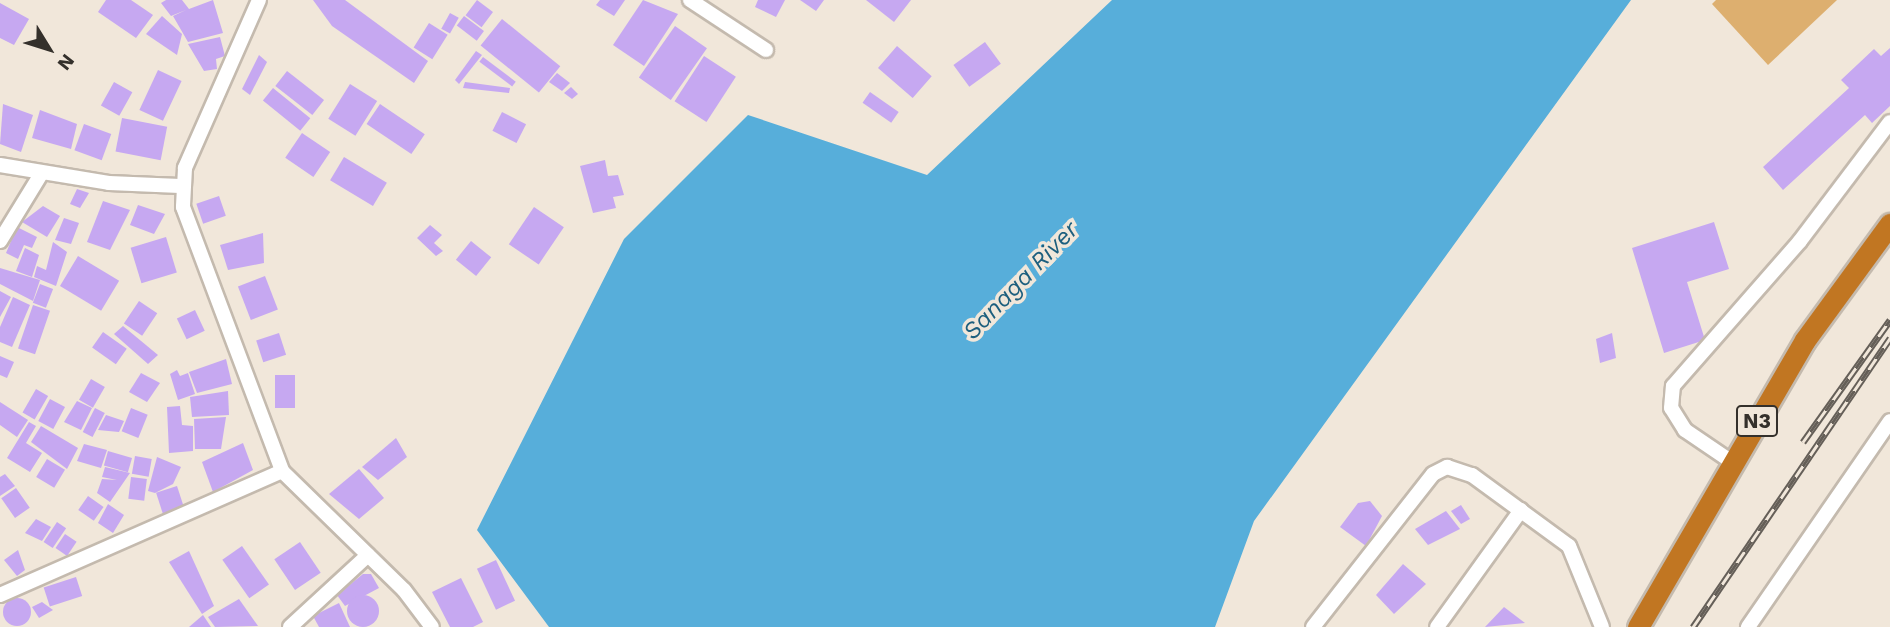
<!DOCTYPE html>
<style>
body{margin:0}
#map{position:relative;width:1890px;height:627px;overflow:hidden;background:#f1e7da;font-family:"Work Sans",sans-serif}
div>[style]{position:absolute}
.green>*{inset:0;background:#ddaf6f}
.water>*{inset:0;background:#57aeda}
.building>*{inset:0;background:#c6a8f1;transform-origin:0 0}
.round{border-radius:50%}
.roads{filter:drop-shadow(2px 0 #c4baae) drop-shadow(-2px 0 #c4baae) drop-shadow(0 2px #c4baae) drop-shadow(0 -2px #c4baae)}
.minor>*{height:14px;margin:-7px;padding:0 7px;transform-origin:7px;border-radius:7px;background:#fff}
.highway>*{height:21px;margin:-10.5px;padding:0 10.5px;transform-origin:10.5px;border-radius:10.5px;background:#c17622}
.rail>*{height:7px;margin-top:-3.5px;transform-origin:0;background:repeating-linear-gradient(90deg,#f1e7da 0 13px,#655f58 0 26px);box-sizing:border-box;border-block:2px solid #655f58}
span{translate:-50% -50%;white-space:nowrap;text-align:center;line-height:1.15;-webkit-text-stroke:7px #f1e7da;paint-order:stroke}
.shield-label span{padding:2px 5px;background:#f1e7da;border:2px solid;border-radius:5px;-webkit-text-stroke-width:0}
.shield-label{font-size:21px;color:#34302b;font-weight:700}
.water-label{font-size:24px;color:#1d5f7e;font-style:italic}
.north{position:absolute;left:14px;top:14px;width:70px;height:70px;-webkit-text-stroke:5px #f1e7da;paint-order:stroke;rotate:128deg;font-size:19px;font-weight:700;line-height:28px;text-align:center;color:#34302b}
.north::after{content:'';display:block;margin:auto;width:24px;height:32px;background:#34302b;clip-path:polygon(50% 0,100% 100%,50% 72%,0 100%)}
</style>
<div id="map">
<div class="green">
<i style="clip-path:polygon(1716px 0,1837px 0,1768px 65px,1712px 4px)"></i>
</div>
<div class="water">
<i style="clip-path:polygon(1112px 0,1631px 0,1254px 521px,1215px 627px,549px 627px,477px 530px,624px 239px,748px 115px,927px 175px)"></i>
</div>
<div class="building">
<i style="clip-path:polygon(106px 0,131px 0,153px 15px,136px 38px,98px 12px)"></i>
<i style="clip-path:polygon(166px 0,182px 0,189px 9px,213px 0,223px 33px,188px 42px,173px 16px,186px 10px,171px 16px,161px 3px)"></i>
<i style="clip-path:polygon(313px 0,345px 0,428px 61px,414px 83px,332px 26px)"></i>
<i style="left:477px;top:0;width:20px;height:19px;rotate:37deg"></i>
<i style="clip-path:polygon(600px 0,625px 0,614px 16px,596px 5px)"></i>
<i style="clip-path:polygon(643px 0,678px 14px,644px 66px,613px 45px)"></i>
<i style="clip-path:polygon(758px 0,785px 0,776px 17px,755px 7px)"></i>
<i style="clip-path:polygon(800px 0,824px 0,816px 11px)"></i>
<i style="clip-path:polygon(866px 0,911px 0,894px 22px)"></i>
<i style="clip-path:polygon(0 3px,29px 19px,14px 45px,0 38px)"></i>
<i style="left:450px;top:13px;width:10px;height:18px;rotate:29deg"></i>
<i style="clip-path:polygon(162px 16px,182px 34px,177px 55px,146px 34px)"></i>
<i style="left:464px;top:16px;width:25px;height:12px;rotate:37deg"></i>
<i style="left:502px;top:19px;width:75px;height:34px;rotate:39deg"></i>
<i style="left:429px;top:23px;width:22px;height:29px;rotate:32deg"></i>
<i style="left:675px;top:26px;width:39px;height:63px;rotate:35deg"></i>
<i style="clip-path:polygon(220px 37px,225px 56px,216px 59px,217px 69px,204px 71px,188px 44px)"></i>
<i style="left:985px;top:42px;width:27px;height:39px;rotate:54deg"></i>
<i style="left:897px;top:46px;width:46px;height:29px;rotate:41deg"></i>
<i style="clip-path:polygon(1890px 48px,1890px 106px,1872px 123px,1865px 115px,1783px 190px,1763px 167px,1849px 88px,1841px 80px,1874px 49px,1881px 56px)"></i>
<i style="clip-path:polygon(476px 51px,482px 55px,459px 84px,455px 80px)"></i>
<i style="clip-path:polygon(259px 55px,267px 62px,250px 95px,242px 89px)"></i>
<i style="left:704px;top:56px;width:38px;height:54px;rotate:33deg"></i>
<i style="left:483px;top:57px;width:41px;height:6px;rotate:37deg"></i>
<i style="left:158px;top:70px;width:26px;height:44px;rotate:25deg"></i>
<i style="left:287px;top:71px;width:47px;height:19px;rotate:38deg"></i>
<i style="clip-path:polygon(557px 73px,570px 83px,562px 91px,549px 82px)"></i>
<i style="left:114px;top:82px;width:21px;height:27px;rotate:29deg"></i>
<i style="clip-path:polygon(465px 82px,510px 88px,509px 93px,463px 88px)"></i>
<i style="left:350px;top:84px;width:32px;height:41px;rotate:32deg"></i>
<i style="clip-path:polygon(571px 87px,578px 94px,572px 99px,564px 93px)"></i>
<i style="left:273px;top:88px;width:48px;height:16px;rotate:39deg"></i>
<i style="left:870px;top:92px;width:35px;height:13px;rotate:35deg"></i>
<i style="clip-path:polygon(3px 104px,33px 115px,21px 152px,0 144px)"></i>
<i style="left:380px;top:104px;width:54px;height:24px;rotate:34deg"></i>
<i style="clip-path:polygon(40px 110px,77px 124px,71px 149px,32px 138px)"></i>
<i style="left:502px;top:112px;width:27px;height:21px;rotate:27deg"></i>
<i style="left:122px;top:118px;width:46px;height:34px;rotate:11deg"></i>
<i style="left:84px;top:124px;width:29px;height:28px;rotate:20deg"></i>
<i style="left:302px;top:133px;width:34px;height:30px;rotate:34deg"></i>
<i style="left:344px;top:157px;width:50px;height:27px;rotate:31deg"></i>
<i style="clip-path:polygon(605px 160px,608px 176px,618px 175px,624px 195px,613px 197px,616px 208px,593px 213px,580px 166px)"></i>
<i style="clip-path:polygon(77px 189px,89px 193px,80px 208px,70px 204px)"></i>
<i style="left:219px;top:196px;width:21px;height:24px;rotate:71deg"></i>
<i style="clip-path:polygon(103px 201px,130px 210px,110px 250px,87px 242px)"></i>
<i style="clip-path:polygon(138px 205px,165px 214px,154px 234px,130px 225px)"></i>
<i style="clip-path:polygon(43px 206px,60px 216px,47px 237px,22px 222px)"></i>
<i style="left:534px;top:207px;width:36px;height:45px;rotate:34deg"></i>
<i style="clip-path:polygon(64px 218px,79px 223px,71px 244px,55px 240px)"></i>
<i style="clip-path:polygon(1714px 222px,1729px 269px,1687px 282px,1705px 340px,1664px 353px,1632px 248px)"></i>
<i style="clip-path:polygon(430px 225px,442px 235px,434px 243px,443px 251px,436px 256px,417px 238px)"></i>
<i style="clip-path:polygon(17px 227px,37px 237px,32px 248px,24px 245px,18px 259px,6px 253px)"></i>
<i style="clip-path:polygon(263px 233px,264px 263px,228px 270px,220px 245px)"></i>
<i style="left:166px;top:237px;width:37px;height:37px;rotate:73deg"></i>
<i style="left:471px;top:241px;width:26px;height:24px;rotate:39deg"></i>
<i style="clip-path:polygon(53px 242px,67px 252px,56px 286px,34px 277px,37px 266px,46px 270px)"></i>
<i style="clip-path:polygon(25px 248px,39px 255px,32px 277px,16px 271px)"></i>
<i style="left:78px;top:256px;width:48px;height:35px;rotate:31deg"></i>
<i style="clip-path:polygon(0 268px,40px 280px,33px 301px,0 284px)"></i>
<i style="left:265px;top:276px;width:36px;height:29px;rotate:69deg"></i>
<i style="left:40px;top:284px;width:14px;height:20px;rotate:21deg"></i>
<i style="clip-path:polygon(0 291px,11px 297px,0 317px)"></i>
<i style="clip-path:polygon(13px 297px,30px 305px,12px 347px,0 342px,0 327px)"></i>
<i style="left:139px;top:301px;width:22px;height:27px;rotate:34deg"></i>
<i style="left:33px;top:305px;width:18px;height:46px;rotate:19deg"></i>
<i style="left:195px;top:310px;width:23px;height:20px;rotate:65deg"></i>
<i style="clip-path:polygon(123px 326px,158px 355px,148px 364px,114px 334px)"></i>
<i style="left:103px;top:332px;width:29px;height:19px;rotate:35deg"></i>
<i style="left:279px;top:333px;width:23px;height:24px;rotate:72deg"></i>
<i style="clip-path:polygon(1612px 333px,1616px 358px,1600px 363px,1596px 339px)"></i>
<i style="clip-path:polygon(0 356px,14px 362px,7px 378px,0 375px)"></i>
<i style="clip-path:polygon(226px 359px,232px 384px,197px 393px,189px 372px)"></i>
<i style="clip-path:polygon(177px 370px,180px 376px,188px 373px,195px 394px,178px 400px,170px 374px)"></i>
<i style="clip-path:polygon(141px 373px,160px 383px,147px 402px,129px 392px)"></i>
<i style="left:295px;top:375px;width:33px;height:20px;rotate:90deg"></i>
<i style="left:91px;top:379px;width:16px;height:24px;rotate:30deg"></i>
<i style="left:36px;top:389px;width:14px;height:27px;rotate:30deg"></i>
<i style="clip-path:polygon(228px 391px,229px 415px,192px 417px,190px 397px)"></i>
<i style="left:50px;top:399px;width:17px;height:25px;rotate:28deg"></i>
<i style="clip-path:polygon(77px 401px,92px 408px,81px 430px,64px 422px)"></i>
<i style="clip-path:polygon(0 402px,28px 420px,17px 437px,0 425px)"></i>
<i style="clip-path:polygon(180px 406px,182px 425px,193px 426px,193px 451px,169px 453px,167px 407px)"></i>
<i style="left:95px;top:408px;width:11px;height:27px;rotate:27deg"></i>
<i style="left:131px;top:408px;width:18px;height:25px;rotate:22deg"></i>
<i style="clip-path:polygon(106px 415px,124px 421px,119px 432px,98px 430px)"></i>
<i style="clip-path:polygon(226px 417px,221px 449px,195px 449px,194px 419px)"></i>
<i style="clip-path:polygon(29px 422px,36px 426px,26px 443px,42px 453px,30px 472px,7px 458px)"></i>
<i style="clip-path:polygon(41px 426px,78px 448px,67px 469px,31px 442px)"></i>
<i style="clip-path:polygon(396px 438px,407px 457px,378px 480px,362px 467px)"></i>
<i style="clip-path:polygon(243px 443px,253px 470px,213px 492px,202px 462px)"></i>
<i style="clip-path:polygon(84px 444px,107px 450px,101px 468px,77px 461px)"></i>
<i style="left:108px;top:451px;width:25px;height:15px;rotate:16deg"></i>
<i style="left:135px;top:456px;width:17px;height:18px;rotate:10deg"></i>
<i style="clip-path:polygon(157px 457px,181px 467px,173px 484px,155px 493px,148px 491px)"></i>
<i style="left:47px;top:459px;width:21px;height:21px;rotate:31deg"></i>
<i style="clip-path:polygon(105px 467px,130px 473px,110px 502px,97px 493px,102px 479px,117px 480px,102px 477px)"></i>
<i style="clip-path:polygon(359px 469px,384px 498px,359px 519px,329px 494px)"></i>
<i style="clip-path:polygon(5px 474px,15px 486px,0 496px,0 477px)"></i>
<i style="left:131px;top:477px;width:16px;height:22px;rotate:7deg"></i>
<i style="left:177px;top:486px;width:23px;height:22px;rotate:72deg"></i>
<i style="left:16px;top:488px;width:24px;height:18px;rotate:55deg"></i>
<i style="left:88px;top:496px;width:19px;height:17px;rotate:35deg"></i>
<i style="clip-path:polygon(1370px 501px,1382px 516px,1366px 546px,1340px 527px,1358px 503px)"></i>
<i style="clip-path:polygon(108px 504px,124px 515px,113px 533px,98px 523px)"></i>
<i style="clip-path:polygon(1461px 505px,1470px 519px,1461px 524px,1451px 511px)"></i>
<i style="clip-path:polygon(1446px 511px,1460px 529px,1428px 545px,1415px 529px)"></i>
<i style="clip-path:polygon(36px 519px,51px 527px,42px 541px,25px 533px)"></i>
<i style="left:57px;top:522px;width:11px;height:24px;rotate:34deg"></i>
<i style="left:65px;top:534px;width:14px;height:17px;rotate:34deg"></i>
<i style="left:300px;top:542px;width:37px;height:31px;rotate:56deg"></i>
<i style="left:242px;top:546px;width:47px;height:24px;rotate:55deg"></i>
<i style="clip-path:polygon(18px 550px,25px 570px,17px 576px,4px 560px)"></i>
<i style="clip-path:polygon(189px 551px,214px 606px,202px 614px,169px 562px)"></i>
<i style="left:496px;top:560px;width:45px;height:21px;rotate:65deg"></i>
<i style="clip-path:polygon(1403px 564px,1426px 584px,1394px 614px,1376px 595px)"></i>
<i style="clip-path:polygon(363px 574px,371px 574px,379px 588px,345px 606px,337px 595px)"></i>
<i style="left:76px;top:577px;width:20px;height:34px;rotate:72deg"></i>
<i style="clip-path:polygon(461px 578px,483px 622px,473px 627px,450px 627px,432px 592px)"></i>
<i class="round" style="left:347px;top:595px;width:32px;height:32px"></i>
<i class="round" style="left:3px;top:598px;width:28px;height:28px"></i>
<i style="clip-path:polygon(239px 599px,258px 626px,215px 627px,208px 617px)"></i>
<i style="clip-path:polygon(42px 602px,53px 610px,39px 618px,32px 607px)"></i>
<i style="clip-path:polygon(339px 603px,350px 627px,319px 627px,313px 616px)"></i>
<i style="clip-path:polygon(1504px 607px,1525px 623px,1485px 627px)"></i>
<i style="clip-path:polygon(203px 615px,211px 627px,189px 627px)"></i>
</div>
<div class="roads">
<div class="minor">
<i style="left:259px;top:0;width:184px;rotate:113.8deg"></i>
<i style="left:185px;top:168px;width:39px;rotate:93deg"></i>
<i style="left:183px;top:207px;width:282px;rotate:69.4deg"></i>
<i style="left:282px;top:471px;width:170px;rotate:44.3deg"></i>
<i style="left:404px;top:590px;width:46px;rotate:52.9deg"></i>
<i style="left:690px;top:0;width:91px;rotate:33.3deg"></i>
<i style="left:0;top:165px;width:110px;rotate:9.4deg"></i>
<i style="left:109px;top:183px;width:71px;rotate:2.4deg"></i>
<i style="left:0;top:241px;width:79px;rotate:-58.5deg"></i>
<i style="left:1732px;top:462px;width:57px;rotate:-145.8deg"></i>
<i style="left:1685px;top:430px;width:26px;rotate:-122deg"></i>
<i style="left:1671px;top:408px;width:22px;rotate:-85deg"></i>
<i style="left:1673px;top:386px;width:193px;rotate:-48.8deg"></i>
<i style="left:1800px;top:241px;width:149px;rotate:-52.9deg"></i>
<i style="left:0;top:595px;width:308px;rotate:-23.7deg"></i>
<i style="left:290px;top:627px;width:106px;rotate:-42.7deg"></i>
<i style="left:1313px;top:627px;width:194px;rotate:-51.9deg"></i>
<i style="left:1433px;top:474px;width:16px;rotate:-27deg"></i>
<i style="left:1447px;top:467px;width:26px;rotate:18deg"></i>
<i style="left:1472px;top:475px;width:120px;rotate:36.2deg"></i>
<i style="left:1569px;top:546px;width:87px;rotate:67.8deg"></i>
<i style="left:1437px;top:627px;width:144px;rotate:-54.3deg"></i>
<i style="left:1748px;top:627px;width:250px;rotate:-55.4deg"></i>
</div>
<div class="highway">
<i style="left:1638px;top:627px;width:332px;rotate:-59.8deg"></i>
<i style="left:1805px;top:340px;width:144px;rotate:-53.8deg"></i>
</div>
</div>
<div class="rail">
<i style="left:1803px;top:442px;width:150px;rotate:-54.5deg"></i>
<i style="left:1693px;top:627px;width:350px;rotate:-55.7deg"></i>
</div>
<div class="shield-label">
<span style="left:1757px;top:421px">N3</span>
</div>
<div class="water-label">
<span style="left:1021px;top:281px;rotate:-46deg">Sanaga River</span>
</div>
<div class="north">N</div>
</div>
